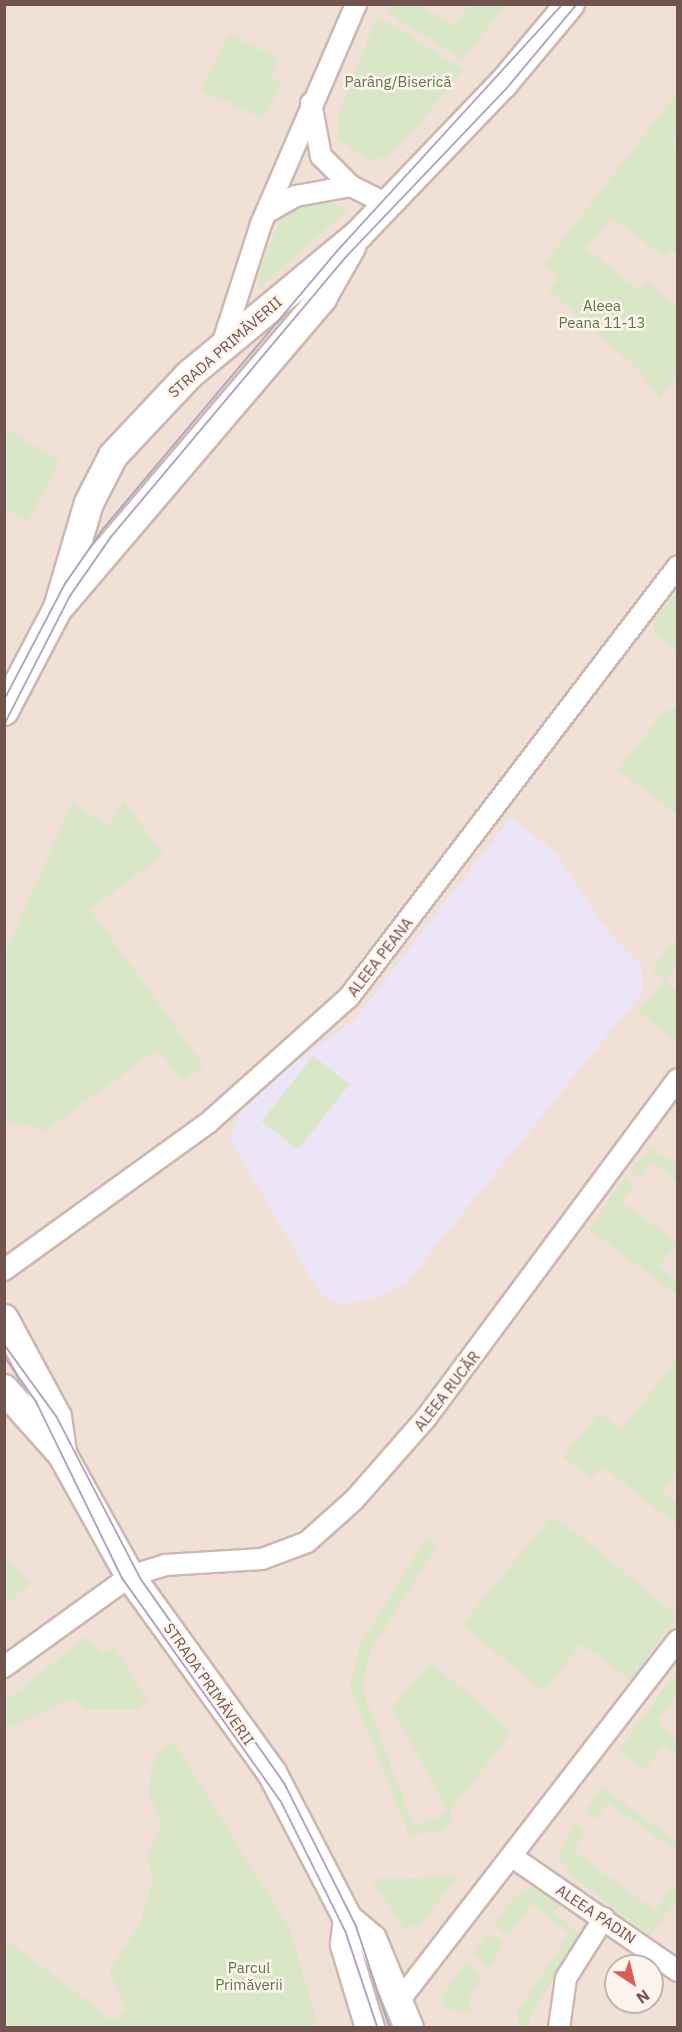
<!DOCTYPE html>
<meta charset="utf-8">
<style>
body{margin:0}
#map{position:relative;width:682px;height:2032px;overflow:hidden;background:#faf0e7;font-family:"IBM Plex Sans",sans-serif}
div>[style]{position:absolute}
.residential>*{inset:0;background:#f1e0d6}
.education>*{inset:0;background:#ece4f7}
.green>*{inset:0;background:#d9e7c7;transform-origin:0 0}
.roads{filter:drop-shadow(2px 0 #cdb8b1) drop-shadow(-2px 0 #cdb8b1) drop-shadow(0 2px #cdb8b1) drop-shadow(0 -2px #cdb8b1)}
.minor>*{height:20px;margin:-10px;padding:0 10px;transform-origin:10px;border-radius:10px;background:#fff}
.secondary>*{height:28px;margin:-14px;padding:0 14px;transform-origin:14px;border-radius:14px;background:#fff}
.tram>*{height:1.5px;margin:-0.75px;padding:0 0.75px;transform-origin:0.75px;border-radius:0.75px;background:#b1a6c3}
span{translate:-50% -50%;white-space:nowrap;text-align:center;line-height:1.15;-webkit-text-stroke:5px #fdf4ed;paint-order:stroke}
.park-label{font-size:15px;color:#5d7747}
.street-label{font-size:15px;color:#72544e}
.frame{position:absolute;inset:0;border:6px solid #72544e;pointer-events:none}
.north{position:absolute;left:604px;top:1954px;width:60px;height:60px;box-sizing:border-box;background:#fdf4ed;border:2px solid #c5b4ad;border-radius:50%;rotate:145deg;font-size:16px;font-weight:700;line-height:24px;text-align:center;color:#72544e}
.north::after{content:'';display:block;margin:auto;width:21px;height:27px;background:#d95e57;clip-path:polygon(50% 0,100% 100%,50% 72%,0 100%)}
</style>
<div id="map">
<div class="residential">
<i style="clip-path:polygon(evenodd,5px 5px,677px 5px,677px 2027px,5px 2028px,5px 5px,616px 1966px,652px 1966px,652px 2002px,616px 2002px,616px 1966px)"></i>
</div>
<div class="education">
<i style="clip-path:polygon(511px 817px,555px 852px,604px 927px,641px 965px,643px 992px,407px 1282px,381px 1296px,344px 1305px,321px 1295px,230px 1139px,240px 1112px,260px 1088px,353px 1021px)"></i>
</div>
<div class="green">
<i style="clip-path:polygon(392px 5px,429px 5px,426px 9px,455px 25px,469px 5px,506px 5px,462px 60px,388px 13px)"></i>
<i style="clip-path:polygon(377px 16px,463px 69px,410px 136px,387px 157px,370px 161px,338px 139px,338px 117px)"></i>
<i style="clip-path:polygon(229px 34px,280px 59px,271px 77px,282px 83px,263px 119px,201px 90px)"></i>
<i style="clip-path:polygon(677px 93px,677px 134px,671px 143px,677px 149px,677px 255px,670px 249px,664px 257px,611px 217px,586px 249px,641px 291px,647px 282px,677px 305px,677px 375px,659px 400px,640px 371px,548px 289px,560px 277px,544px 264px)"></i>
<i style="clip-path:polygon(322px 198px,348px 210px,259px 288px,260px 269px,280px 220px,292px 207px)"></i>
<i style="clip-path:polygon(5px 429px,60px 460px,28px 521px,5px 509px)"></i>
<i style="clip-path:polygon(676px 594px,678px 596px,677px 653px,654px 632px,655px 619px)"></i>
<i style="clip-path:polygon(677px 707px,678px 707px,677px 814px,618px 770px,663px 713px)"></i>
<i style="clip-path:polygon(123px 800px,164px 855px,90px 909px,204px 1066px,183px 1082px,158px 1049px,49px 1128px,52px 1132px,6px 1122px,5px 954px,72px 803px,110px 826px)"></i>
<i style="clip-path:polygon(677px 938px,677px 964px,665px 981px,677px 990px,677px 1043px,639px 1012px,664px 981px,652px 969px)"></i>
<i style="left:313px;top:1056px;width:46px;height:83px;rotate:38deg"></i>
<i style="clip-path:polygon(651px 1148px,677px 1163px,677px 1181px,651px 1161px,640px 1178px,629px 1170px)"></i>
<i style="clip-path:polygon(625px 1177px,635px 1185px,621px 1202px,677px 1242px,677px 1251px,673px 1249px,659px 1266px,677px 1281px,677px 1295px,589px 1229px)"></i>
<i style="clip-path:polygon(677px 1358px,677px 1471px,662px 1492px,677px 1503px,677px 1525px,602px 1466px,592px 1478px,563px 1457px,599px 1413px,622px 1430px)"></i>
<i style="clip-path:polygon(549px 1519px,566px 1524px,677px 1616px,631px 1680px,581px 1644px,544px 1692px,462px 1625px)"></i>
<i style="clip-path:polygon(426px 1538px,437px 1546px,371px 1650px,362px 1688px,414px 1827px,448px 1812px,392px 1708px,431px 1662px,512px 1732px,449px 1812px,453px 1818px,443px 1831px,409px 1835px,350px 1687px,360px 1645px)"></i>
<i style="clip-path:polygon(4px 1556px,30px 1584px,5px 1605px,4px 1605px)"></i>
<i style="clip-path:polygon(87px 1636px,101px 1654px,114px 1646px,148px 1701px,135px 1710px,86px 1710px,72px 1698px,5px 1730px,5px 1701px)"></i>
<i style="clip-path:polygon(677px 1671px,677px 1694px,656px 1723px,677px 1740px,677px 1756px,663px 1746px,645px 1770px,618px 1751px)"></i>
<i style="clip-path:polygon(174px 1742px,289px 1928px,319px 2027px,5px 2027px,5px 1939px,112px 2020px,158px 1990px,126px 2009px,109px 1970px,141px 1922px,153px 1880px,148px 1855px,162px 1823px,149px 1795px,151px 1770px,159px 1751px)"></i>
<i style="clip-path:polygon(602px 1787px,677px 1842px,677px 1851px,608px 1803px,595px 1820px,585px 1811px)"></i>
<i style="clip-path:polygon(575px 1824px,585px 1833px,573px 1850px,655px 1911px,673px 1885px,677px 1889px,677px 1899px,650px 1936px,577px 1880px,558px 1857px)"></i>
<i style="clip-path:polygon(458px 1877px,420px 1924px,405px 1929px,371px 1879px)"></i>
<i style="clip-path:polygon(537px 1884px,563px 1899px,554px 1913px,581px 1935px,529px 2018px,529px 2027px,519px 2027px,517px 2012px,569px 1934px,531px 1903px,509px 1936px,494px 1925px,514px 1896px)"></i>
<i style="clip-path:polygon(488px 1932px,503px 1944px,489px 1967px,473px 1955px)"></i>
<i style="clip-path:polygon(466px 1962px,483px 1976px,471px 1994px,469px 2012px,445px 2009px,441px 1997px)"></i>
</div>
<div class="roads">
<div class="minor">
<i style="left:311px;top:103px;width:54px;rotate:79.3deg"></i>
<i style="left:321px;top:156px;width:42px;rotate:45deg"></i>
<i style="left:351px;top:186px;width:40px;rotate:26.6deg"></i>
<i style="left:266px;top:213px;width:34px;rotate:-30deg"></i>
<i style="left:296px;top:196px;width:56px;rotate:-10.3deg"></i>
<i style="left:221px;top:348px;width:130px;rotate:-72.1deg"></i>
<i style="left:261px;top:224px;width:240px;rotate:-66.6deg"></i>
<i style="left:4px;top:1270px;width:251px;rotate:-35.8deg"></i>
<i style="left:208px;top:1123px;width:189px;rotate:-41.8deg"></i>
<i style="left:349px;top:997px;width:542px;rotate:-52.64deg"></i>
<i style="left:4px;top:1667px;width:155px;rotate:-35.8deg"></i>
<i style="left:130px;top:1576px;width:37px;rotate:-17deg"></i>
<i style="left:165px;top:1565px;width:97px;rotate:-3.5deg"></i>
<i style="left:262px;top:1559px;width:48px;rotate:-20.7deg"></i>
<i style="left:307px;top:1542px;width:63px;rotate:-41.8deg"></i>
<i style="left:354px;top:1500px;width:109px;rotate:-48.7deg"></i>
<i style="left:426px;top:1418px;width:422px;rotate:-53.4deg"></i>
<i style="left:514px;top:1858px;width:199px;rotate:34.6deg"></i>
<i style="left:399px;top:2001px;width:456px;rotate:-52.3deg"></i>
<i style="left:559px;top:2028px;width:50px;rotate:-82deg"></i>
<i style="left:566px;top:1978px;width:71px;rotate:-57.7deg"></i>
</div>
<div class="secondary">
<i style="left:62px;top:604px;width:402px;rotate:-49.6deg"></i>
<i style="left:322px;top:298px;width:59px;rotate:-60.4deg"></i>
<i style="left:4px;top:711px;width:116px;rotate:-62.3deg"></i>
<i style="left:58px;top:608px;width:109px;rotate:-73.6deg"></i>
<i style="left:89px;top:503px;width:53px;rotate:-62.9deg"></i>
<i style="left:113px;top:456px;width:112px;rotate:-46.8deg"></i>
<i style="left:190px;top:374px;width:218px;rotate:-39.6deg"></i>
<i style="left:358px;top:235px;width:209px;rotate:-46.2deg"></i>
<i style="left:503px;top:84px;width:104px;rotate:-50.1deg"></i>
<i style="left:4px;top:1319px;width:111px;rotate:61.6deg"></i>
<i style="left:57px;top:1417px;width:37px;rotate:82deg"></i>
<i style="left:4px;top:1389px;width:87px;rotate:48.3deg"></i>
<i style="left:62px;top:1454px;width:140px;rotate:60.9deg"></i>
<i style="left:130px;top:1576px;width:243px;rotate:54.2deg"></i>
<i style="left:272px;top:1773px;width:165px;rotate:62.5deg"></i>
<i style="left:348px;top:1919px;width:31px;rotate:40deg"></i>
<i style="left:372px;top:1939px;width:96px;rotate:67.4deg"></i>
<i style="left:348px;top:1919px;width:26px;rotate:97deg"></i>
<i style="left:345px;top:1945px;width:87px;rotate:73.2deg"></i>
</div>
</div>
<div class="tram">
<i style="left:4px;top:700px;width:131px;rotate:-62.3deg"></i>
<i style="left:65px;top:584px;width:67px;rotate:-55.4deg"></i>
<i style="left:103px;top:529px;width:368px;rotate:-49.9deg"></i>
<i style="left:340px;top:248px;width:331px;rotate:-47.6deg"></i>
<i style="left:4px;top:725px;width:145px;rotate:-62.9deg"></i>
<i style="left:70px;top:596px;width:72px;rotate:-55.2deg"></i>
<i style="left:111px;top:537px;width:366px;rotate:-50deg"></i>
<i style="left:346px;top:257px;width:233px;rotate:-46.4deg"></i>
<i style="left:507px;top:88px;width:109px;rotate:-50.2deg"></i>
<i style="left:4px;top:1344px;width:90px;rotate:54deg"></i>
<i style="left:57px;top:1417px;width:182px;rotate:62.6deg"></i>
<i style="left:141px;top:1579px;width:251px;rotate:54.9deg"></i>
<i style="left:285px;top:1784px;width:158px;rotate:63.3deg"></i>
<i style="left:356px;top:1925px;width:108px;rotate:71.7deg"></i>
<i style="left:4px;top:1356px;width:55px;rotate:54.6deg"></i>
<i style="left:36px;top:1401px;width:198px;rotate:64deg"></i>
<i style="left:123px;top:1579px;width:272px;rotate:54.6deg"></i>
<i style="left:281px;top:1801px;width:146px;rotate:63.6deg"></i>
<i style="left:346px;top:1932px;width:101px;rotate:71.6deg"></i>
</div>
<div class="park-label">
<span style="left:398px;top:82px">Parâng/Biserică</span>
<span style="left:602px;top:314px">Aleea<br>Peana 11-13</span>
<span style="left:249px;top:1976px">Parcul<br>Primăverii</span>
</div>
<div class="street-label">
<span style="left:225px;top:347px;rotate:-41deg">STRADA PRIMĂVERII</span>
<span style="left:380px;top:957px;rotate:-52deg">ALEEA PEANA</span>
<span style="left:447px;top:1391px;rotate:-52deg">ALEEA RUCĂR</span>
<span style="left:209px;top:1684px;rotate:55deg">STRADA PRIMĂVERII</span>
<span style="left:596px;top:1914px;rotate:34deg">ALEEA PADIN</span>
</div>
<div class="frame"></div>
<div class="north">N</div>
</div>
